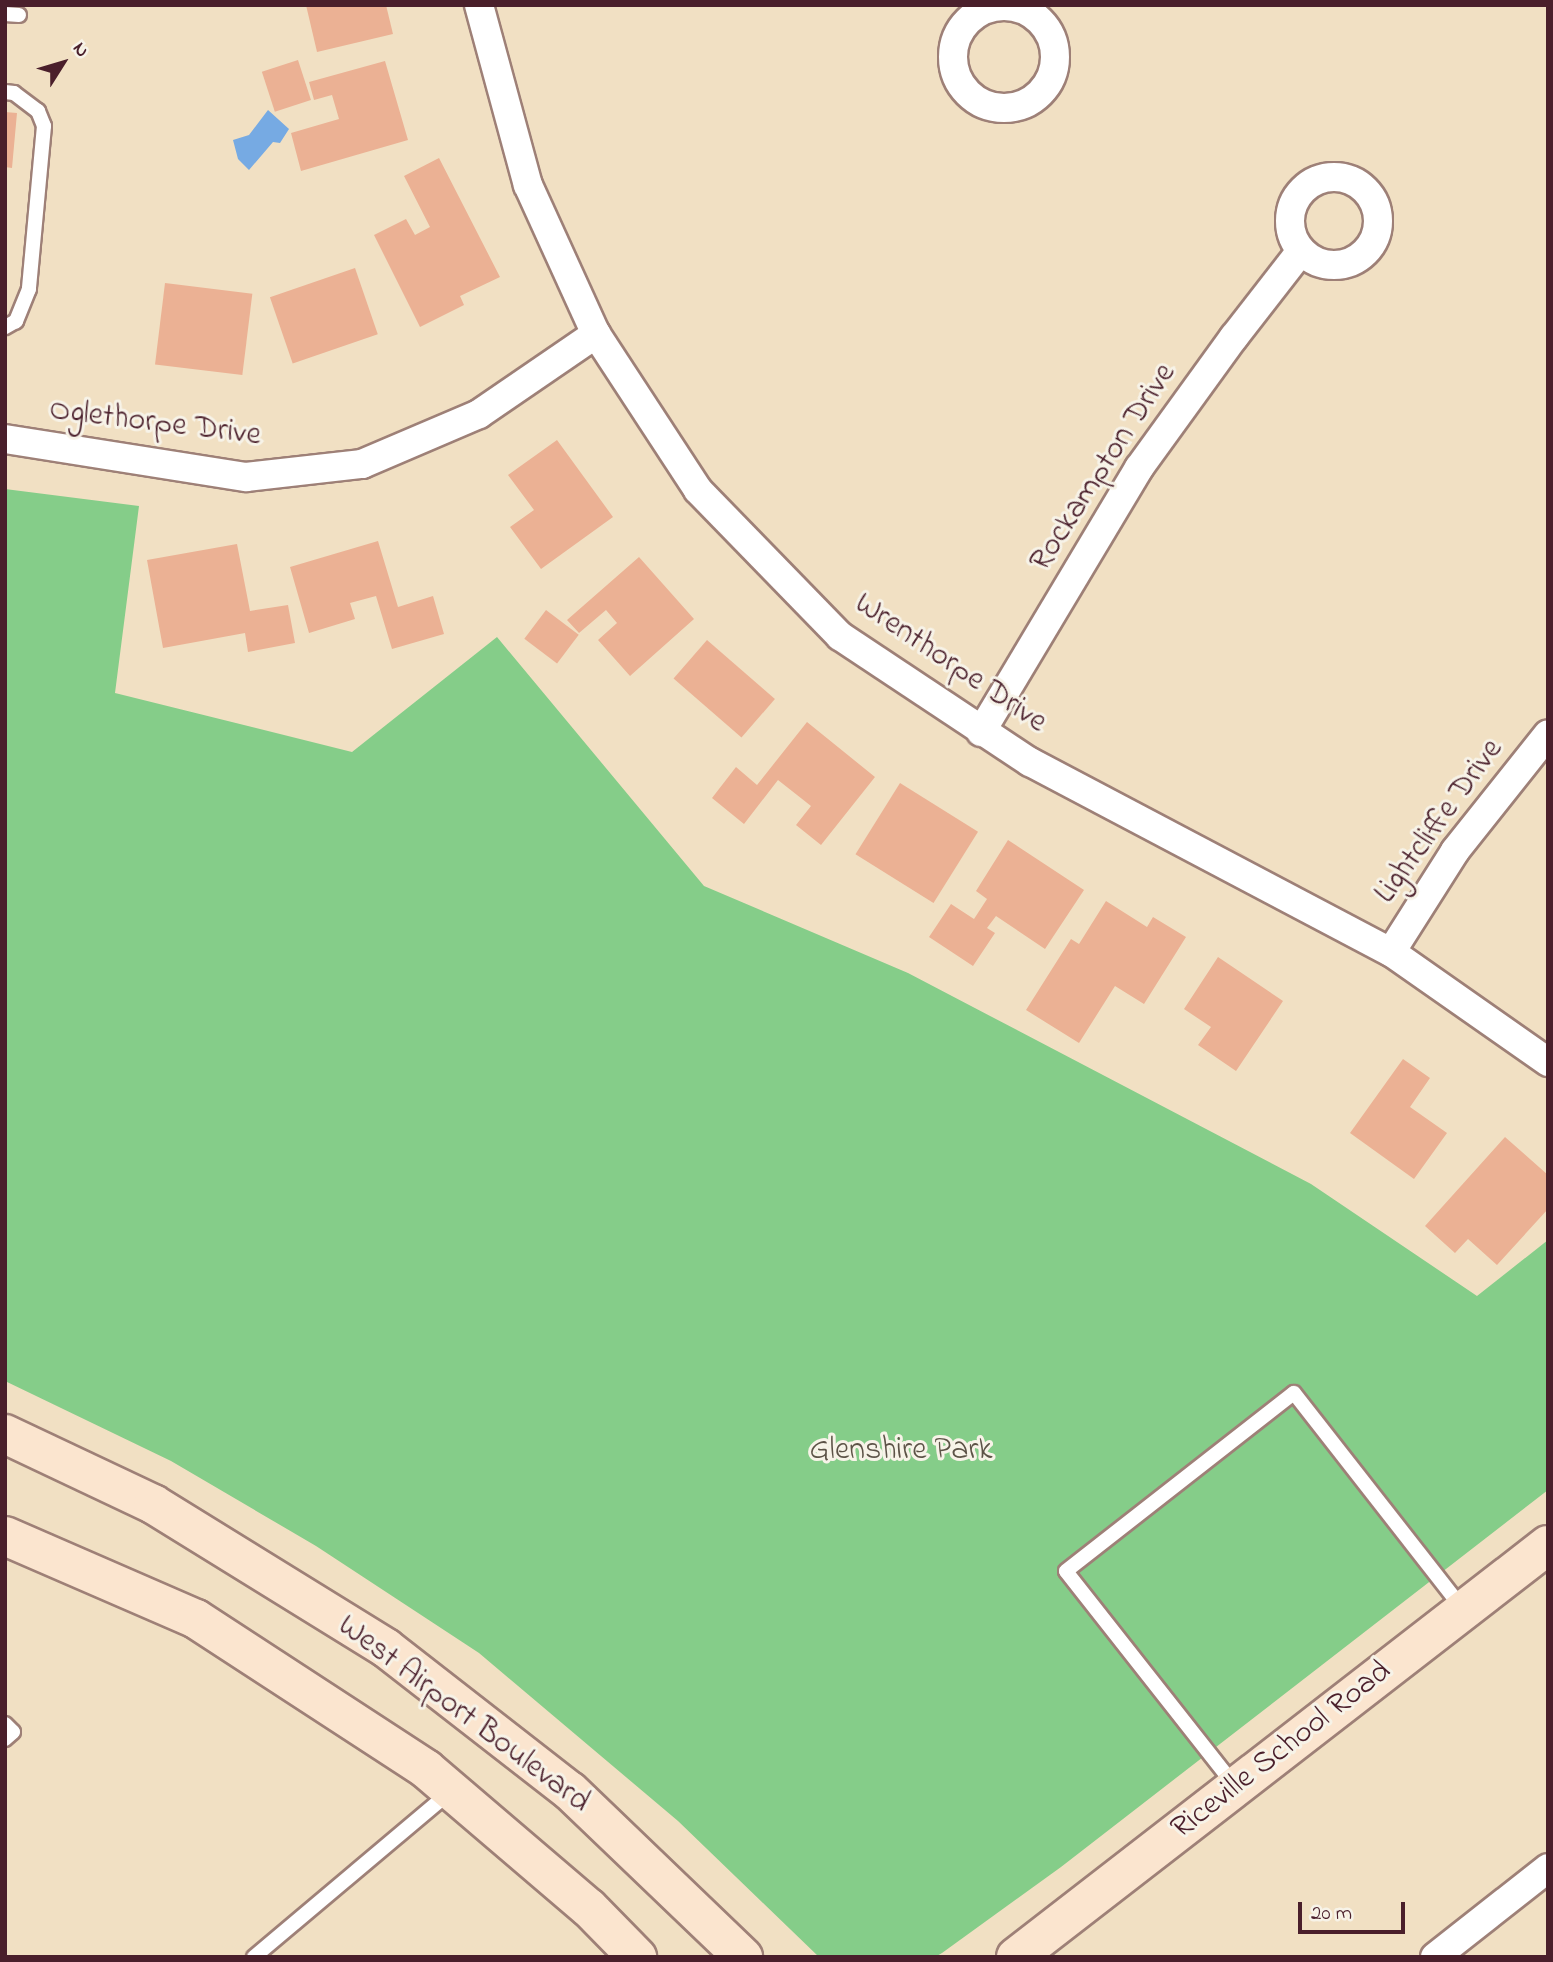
<!DOCTYPE html>
<style>
body{margin:0}
#map{position:relative;width:1553px;height:1962px;overflow:hidden;background:#f1e0c3;font-family:"Indie Flower",sans-serif}
div>[style]{position:absolute}
.green>*{inset:0;background:#85cd89}
.water>*{inset:0;background:#76aae3}
.building>*{inset:0;background:#ebb194;transform-origin:0 0}
.roads{filter:drop-shadow(2px 0 #9e8077) drop-shadow(-2px 0 #9e8077) drop-shadow(0 2px #9e8077) drop-shadow(0 -2px #9e8077)}
.lane>*{height:14px;margin:-7px;padding:0 7px;transform-origin:7px;border-radius:7px;background:#fff}
.street>*{height:28px;margin:-14px;padding:0 14px;transform-origin:14px;border-radius:14px;background:#fff}
.street>.ring{margin:-14px;padding:0;box-sizing:content-box;background:none;border:28px solid #fff;border-radius:50%}
.secondary>*{height:38px;margin:-19px;padding:0 19px;transform-origin:19px;border-radius:19px;background:#fbe5cf}
span{translate:-50% -50%;white-space:nowrap;text-align:center;line-height:1.15;-webkit-text-stroke:6px #f7f3e8;paint-order:stroke}
.street-label{font-size:32px;color:#4a1f2b}
.park-label{font-size:32px;color:#5c5347}
.frame{position:absolute;inset:0;border:7px solid #4a1f2b;pointer-events:none}
.north{position:absolute;left:28px;top:28px;width:70px;height:70px;-webkit-text-stroke:5px #f7f3e8;paint-order:stroke;rotate:53deg;font-size:19px;font-weight:700;line-height:28px;text-align:center;color:#4a1f2b}
.north::after{content:'';display:block;margin:auto;width:24px;height:32px;background:#4a1f2b;clip-path:polygon(50% 0,100% 100%,50% 72%,0 100%)}
.scale{position:absolute;left:1298px;top:1902px;width:107px;height:32px;box-sizing:border-box;border:4px solid #4a1f2b;border-top:0;padding-left:9px;font-size:21px;line-height:24px;white-space:nowrap;color:#4a1f2b;-webkit-text-stroke:5px #f7f3e8;paint-order:stroke}
</style>
<div id="map">
<div class="green">
<i style="clip-path:polygon(5px 489px,139px 506px,115px 693px,352px 752px,497px 637px,704px 886px,908px 973px,1311px 1184px,1477px 1296px,1548px 1240px,1548px 1490px,1061px 1867px,942px 1953px,935px 1957px,819px 1957px,678px 1821px,479px 1653px,316px 1546px,171px 1461px,5px 1381px)"></i>
</div>
<div class="water">
<i style="clip-path:polygon(268px 110px,289px 129px,280px 143px,273px 142px,249px 170px,238px 159px,233px 140px,249px 135px)"></i>
</div>
<div class="building">
<i style="clip-path:polygon(306px 5px,386px 5px,393px 34px,317px 52px)"></i>
<i style="left:298px;top:60px;width:42px;height:38px;rotate:72deg"></i>
<i style="clip-path:polygon(385px 61px,408px 140px,301px 171px,291px 133px,339px 119px,332px 95px,314px 100px,309px 82px)"></i>
<i style="clip-path:polygon(5px 112px,17px 113px,12px 168px,5px 167px)"></i>
<i style="clip-path:polygon(439px 158px,500px 277px,460px 296px,464px 305px,420px 327px,374px 235px,406px 219px,415px 235px,430px 227px,404px 176px)"></i>
<i style="left:355px;top:268px;width:70px;height:90px;rotate:71deg"></i>
<i style="left:165px;top:283px;width:88px;height:82px;rotate:7deg"></i>
<i style="clip-path:polygon(557px 440px,613px 517px,541px 569px,510px 527px,534px 510px,508px 475px)"></i>
<i style="clip-path:polygon(378px 541px,398px 607px,433px 596px,444px 634px,392px 649px,376px 596px,350px 603px,355px 619px,309px 633px,290px 567px)"></i>
<i style="clip-path:polygon(237px 544px,250px 611px,288px 605px,295px 643px,248px 652px,245px 633px,163px 648px,147px 560px)"></i>
<i style="clip-path:polygon(639px 557px,694px 619px,630px 676px,598px 640px,617px 623px,606px 610px,579px 633px,567px 620px)"></i>
<i style="left:546px;top:610px;width:41px;height:36px;rotate:37deg"></i>
<i style="left:707px;top:640px;width:90px;height:51px;rotate:41deg"></i>
<i style="clip-path:polygon(807px 722px,875px 777px,821px 845px,796px 825px,811px 806px,778px 780px,744px 824px,712px 798px,736px 767px,757px 785px)"></i>
<i style="left:900px;top:783px;width:92px;height:84px;rotate:32deg"></i>
<i style="clip-path:polygon(1008px 840px,1084px 890px,1045px 949px,996px 916px,987px 928px,995px 933px,973px 966px,929px 937px,951px 904px,974px 919px,987px 899px,976px 891px)"></i>
<i style="clip-path:polygon(1106px 901px,1147px 927px,1153px 917px,1186px 937px,1144px 1004px,1115px 986px,1079px 1043px,1026px 1010px,1071px 939px,1079px 944px)"></i>
<i style="clip-path:polygon(1218px 957px,1283px 1001px,1236px 1071px,1198px 1045px,1211px 1027px,1184px 1009px)"></i>
<i style="clip-path:polygon(1403px 1059px,1430px 1078px,1410px 1107px,1447px 1133px,1414px 1179px,1350px 1133px)"></i>
<i style="clip-path:polygon(1505px 1137px,1548px 1175px,1548px 1209px,1497px 1265px,1468px 1239px,1455px 1253px,1425px 1226px)"></i>
</div>
<div class="roads">
<div class="lane">
<i style="left:5px;top:14px;width:14px;rotate:4deg"></i>
<i style="left:5px;top:92px;width:9px;rotate:6deg"></i>
<i style="left:14px;top:93px;width:30px;rotate:37deg"></i>
<i style="left:38px;top:111px;width:16px;rotate:68deg"></i>
<i style="left:44px;top:126px;width:164px;rotate:95.3deg"></i>
<i style="left:29px;top:289px;width:35px;rotate:112deg"></i>
<i style="left:16px;top:321px;width:13px;rotate:151deg"></i>
<i style="left:5px;top:1724px;width:11px;rotate:45deg"></i>
<i style="left:13px;top:1732px;width:11px;rotate:139deg"></i>
<i style="left:1235px;top:1786px;width:273px;rotate:-128.2deg"></i>
<i style="left:1066px;top:1571px;width:289px;rotate:-38deg"></i>
<i style="left:1294px;top:1393px;width:274px;rotate:52deg"></i>
<i style="left:254px;top:1957px;width:258px;rotate:-40.1deg"></i>
</div>
<div class="street">
<i style="left:479px;top:5px;width:187px;rotate:74.8deg"></i>
<i style="left:528px;top:185px;width:164px;rotate:65.5deg"></i>
<i style="left:596px;top:334px;width:186px;rotate:56.8deg"></i>
<i style="left:698px;top:490px;width:204px;rotate:45.8deg"></i>
<i style="left:840px;top:636px;width:228px;rotate:33.6deg"></i>
<i style="left:1030px;top:762px;width:408px;rotate:27.8deg"></i>
<i style="left:1391px;top:952px;width:192px;rotate:35deg"></i>
<i class="ring" style="left:953px;top:6px;width:74px;height:74px"></i>
<i class="ring" style="left:1290px;top:177px;width:60px;height:60px"></i>
<i style="left:5px;top:439px;width:244px;rotate:9deg"></i>
<i style="left:246px;top:477px;width:117px;rotate:-6.4deg"></i>
<i style="left:362px;top:464px;width:127px;rotate:-23.1deg"></i>
<i style="left:479px;top:414px;width:142px;rotate:-34.4deg"></i>
<i style="left:981px;top:732px;width:308px;rotate:-59.1deg"></i>
<i style="left:1139px;top:468px;width:162px;rotate:-54.1deg"></i>
<i style="left:1234px;top:337px;width:109px;rotate:-52.1deg"></i>
<i style="left:1391px;top:952px;width:120px;rotate:-57.6deg"></i>
<i style="left:1455px;top:851px;width:149px;rotate:-51.5deg"></i>
<i style="left:1435px;top:1957px;width:144px;rotate:-38.2deg"></i>
</div>
<div class="secondary">
<i style="left:5px;top:1434px;width:164px;rotate:25.3deg"></i>
<i style="left:153px;top:1504px;width:274px;rotate:31.7deg"></i>
<i style="left:386px;top:1648px;width:233px;rotate:37.9deg"></i>
<i style="left:570px;top:1791px;width:240px;rotate:43.8deg"></i>
<i style="left:5px;top:1536px;width:208px;rotate:23.5deg"></i>
<i style="left:196px;top:1619px;width:275px;rotate:33.1deg"></i>
<i style="left:426px;top:1769px;width:214px;rotate:40.5deg"></i>
<i style="left:589px;top:1908px;width:69px;rotate:45.6deg"></i>
<i style="left:1016px;top:1957px;width:673px;rotate:-37.76deg"></i>
</div>
</div>
<div class="street-label">
<span style="left:155px;top:424px;rotate:7deg">Oglethorpe Drive</span>
<span style="left:1104px;top:468px;rotate:-57deg">Rockampton Drive</span>
<span style="left:950px;top:664px;rotate:34deg">Wrenthorpe Drive</span>
<span style="left:1440px;top:822px;rotate:-54deg">Lightcliffe Drive</span>
<span style="left:463px;top:1715px;rotate:37deg">West Airport Boulevard</span>
<span style="left:1282px;top:1751px;rotate:-38deg">Riceville School Road</span>
</div>
<div class="park-label">
<span style="left:901px;top:1451px">Glenshire Park</span>
</div>
<div class="frame"></div>
<div class="north">N</div>
<div class="scale">20 m</div>
</div>
